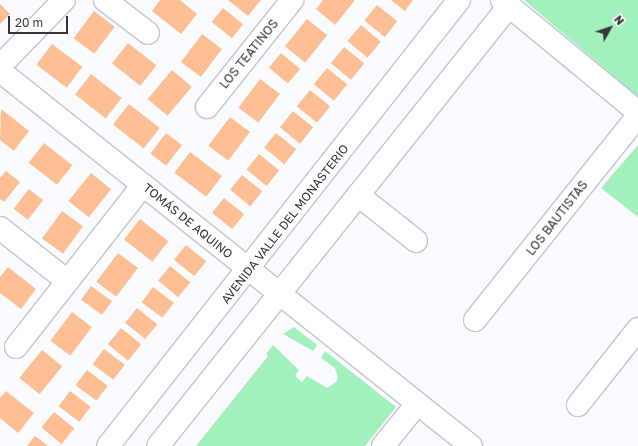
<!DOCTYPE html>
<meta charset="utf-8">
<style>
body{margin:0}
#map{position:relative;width:638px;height:446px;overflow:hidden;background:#fafbff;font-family:"Golos Text",sans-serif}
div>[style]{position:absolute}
.green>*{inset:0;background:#a2f0bc}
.building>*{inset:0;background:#febe93;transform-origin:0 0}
.roads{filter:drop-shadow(1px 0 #c4c6d0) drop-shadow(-1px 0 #c4c6d0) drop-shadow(0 1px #c4c6d0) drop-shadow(0 -1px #c4c6d0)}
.street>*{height:22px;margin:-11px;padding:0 11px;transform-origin:11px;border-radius:11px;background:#fff}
.secondary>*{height:22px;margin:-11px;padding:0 11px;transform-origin:11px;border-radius:11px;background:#fff}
span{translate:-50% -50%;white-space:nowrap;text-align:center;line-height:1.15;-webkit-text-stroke:3px #fff;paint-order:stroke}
.street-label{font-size:12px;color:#35363a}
.north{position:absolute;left:590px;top:8px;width:40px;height:40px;-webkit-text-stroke:3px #fff;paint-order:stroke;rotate:50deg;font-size:11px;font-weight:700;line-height:16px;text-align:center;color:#35363a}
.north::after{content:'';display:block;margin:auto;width:14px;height:18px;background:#35363a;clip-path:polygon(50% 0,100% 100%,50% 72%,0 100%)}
.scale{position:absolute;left:8px;top:16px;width:60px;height:18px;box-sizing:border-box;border:2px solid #35363a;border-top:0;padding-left:5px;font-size:12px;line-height:14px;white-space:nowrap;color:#35363a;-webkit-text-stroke:3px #fff;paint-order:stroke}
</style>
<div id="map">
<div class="green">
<i style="clip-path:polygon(524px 0,638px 0,638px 97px,545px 18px)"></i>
<i style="clip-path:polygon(638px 145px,638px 217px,601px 188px)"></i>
<i style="clip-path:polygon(294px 327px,317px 345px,313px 351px,283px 334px)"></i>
<i style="clip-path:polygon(273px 345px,299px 370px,295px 376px,302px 382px,307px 376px,327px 388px,336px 382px,338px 378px,335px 368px,321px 358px,325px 351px,396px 407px,365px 446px,196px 446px,268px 356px,266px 354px)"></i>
</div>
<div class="building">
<i style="clip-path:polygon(160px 0,180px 0,197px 14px,181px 34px,152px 11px)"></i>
<i style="clip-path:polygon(228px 0,261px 0,248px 16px)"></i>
<i style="clip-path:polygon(323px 0,355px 0,335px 25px,316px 9px)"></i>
<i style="clip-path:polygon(391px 0,413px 0,405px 11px)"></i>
<i style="clip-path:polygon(0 4px,10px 14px,0 24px)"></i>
<i style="left:377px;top:5px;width:26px;height:20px;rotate:39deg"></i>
<i style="left:223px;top:8px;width:26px;height:18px;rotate:39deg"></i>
<i style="left:94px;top:11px;width:26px;height:34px;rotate:37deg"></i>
<i style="left:307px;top:19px;width:26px;height:35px;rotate:39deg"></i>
<i style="left:361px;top:25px;width:26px;height:21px;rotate:40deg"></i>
<i style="left:202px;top:34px;width:25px;height:35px;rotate:37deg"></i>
<i style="left:128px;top:43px;width:36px;height:26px;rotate:38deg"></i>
<i style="left:52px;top:44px;width:38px;height:26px;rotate:37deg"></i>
<i style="left:344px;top:47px;width:26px;height:21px;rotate:39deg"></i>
<i style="left:281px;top:53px;width:25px;height:19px;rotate:40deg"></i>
<i style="left:327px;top:68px;width:26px;height:21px;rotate:39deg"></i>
<i style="left:172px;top:70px;width:26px;height:38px;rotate:40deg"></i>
<i style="left:91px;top:74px;width:39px;height:26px;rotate:38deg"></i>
<i style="left:260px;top:79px;width:25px;height:36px;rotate:37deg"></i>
<i style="left:310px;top:90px;width:26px;height:21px;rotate:39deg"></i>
<i style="left:129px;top:104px;width:39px;height:26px;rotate:38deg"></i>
<i style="clip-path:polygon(1px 109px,29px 131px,14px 151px,0 140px)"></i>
<i style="left:293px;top:111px;width:26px;height:21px;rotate:39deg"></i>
<i style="left:230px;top:117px;width:25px;height:36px;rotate:37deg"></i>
<i style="left:166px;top:133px;width:20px;height:26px;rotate:37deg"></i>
<i style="left:276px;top:133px;width:26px;height:19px;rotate:39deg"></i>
<i style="left:44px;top:143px;width:36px;height:25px;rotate:38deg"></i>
<i style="left:190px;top:152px;width:40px;height:26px;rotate:37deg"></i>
<i style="left:259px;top:154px;width:26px;height:20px;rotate:39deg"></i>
<i style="clip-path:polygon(6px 171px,20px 182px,4px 202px,0 199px,0 178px)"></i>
<i style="left:91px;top:173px;width:26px;height:36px;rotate:39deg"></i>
<i style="left:242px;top:175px;width:26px;height:19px;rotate:39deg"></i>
<i style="left:29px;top:189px;width:18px;height:25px;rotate:38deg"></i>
<i style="left:224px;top:198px;width:26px;height:19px;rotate:39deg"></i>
<i style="left:62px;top:211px;width:26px;height:34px;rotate:36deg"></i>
<i style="left:140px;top:219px;width:36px;height:26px;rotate:38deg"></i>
<i style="left:186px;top:245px;width:26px;height:19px;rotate:39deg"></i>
<i style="left:118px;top:253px;width:25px;height:36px;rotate:37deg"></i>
<i style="left:170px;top:266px;width:26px;height:19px;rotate:39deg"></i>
<i style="clip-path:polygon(8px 267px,36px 289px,21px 309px,0 293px,0 277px)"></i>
<i style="left:91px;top:286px;width:26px;height:17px;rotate:36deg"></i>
<i style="left:153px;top:287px;width:26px;height:19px;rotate:37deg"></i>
<i style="left:137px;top:308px;width:26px;height:19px;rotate:39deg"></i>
<i style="left:72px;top:312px;width:25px;height:36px;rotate:37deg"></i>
<i style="left:121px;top:328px;width:26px;height:21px;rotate:39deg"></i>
<i style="left:104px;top:349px;width:26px;height:19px;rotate:37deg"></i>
<i style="left:42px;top:350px;width:26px;height:36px;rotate:39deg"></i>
<i style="left:87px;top:370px;width:26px;height:19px;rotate:37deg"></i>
<i style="clip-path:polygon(6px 391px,34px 413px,18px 433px,0 418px,0 398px)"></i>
<i style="left:70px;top:391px;width:26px;height:19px;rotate:37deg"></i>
<i style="left:54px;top:412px;width:26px;height:20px;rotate:39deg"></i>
<i style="clip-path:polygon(35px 436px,48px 446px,27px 446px)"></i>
</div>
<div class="roads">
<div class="street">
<i style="left:105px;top:0;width:54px;rotate:37.5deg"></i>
<i style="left:0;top:66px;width:92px;rotate:-45.9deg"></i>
<i style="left:0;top:71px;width:602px;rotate:38.53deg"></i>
<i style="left:207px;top:107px;width:137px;rotate:-51.5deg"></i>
<i style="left:358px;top:195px;width:74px;rotate:38.4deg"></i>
<i style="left:0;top:228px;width:85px;rotate:38.3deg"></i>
<i style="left:475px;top:320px;width:261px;rotate:-51.4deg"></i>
<i style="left:16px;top:347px;width:206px;rotate:-51.9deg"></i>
<i style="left:578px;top:405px;width:97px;rotate:-51.7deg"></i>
<i style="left:383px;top:446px;width:54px;rotate:-51deg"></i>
</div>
<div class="secondary">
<i style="left:502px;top:0;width:176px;rotate:39.5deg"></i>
<i style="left:108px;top:446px;width:568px;rotate:-51.8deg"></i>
<i style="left:158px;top:446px;width:563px;rotate:-51.42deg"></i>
</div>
</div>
<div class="street-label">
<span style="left:249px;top:54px;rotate:-51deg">LOS TEATINOS</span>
<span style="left:557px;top:218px;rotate:-52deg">LOS BAUTISTAS</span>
<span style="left:188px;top:221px;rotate:39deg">TOMÁS DE AQUINO</span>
<span style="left:285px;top:224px;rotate:-52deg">AVENIDA VALLE DEL MONASTERIO</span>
</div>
<div class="north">N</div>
<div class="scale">20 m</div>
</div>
